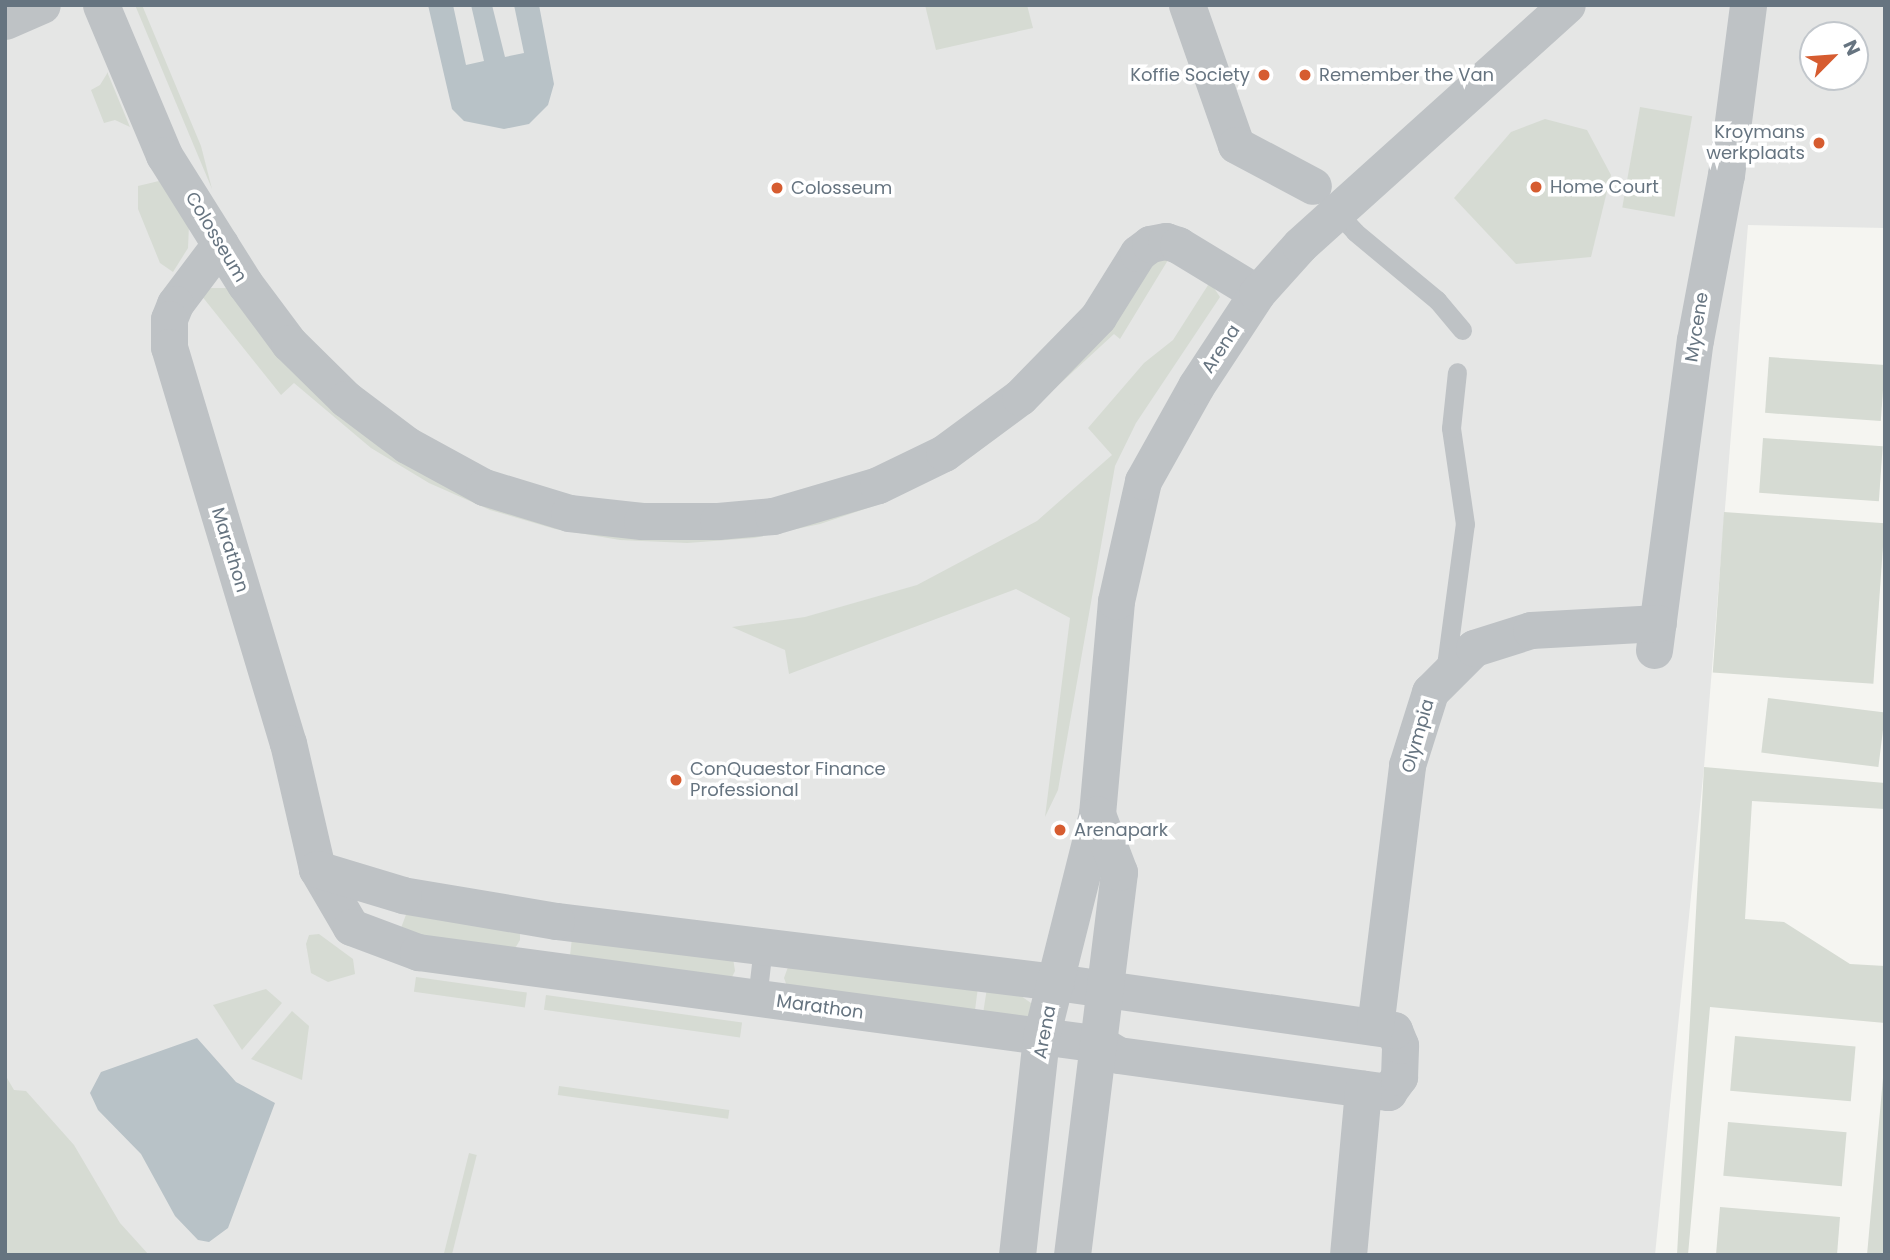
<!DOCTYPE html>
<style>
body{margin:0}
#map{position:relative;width:1890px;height:1260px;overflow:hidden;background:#f5f5f1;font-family:Poppins,sans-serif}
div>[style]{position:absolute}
.built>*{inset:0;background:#e5e6e5}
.green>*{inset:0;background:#d6dbd3;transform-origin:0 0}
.water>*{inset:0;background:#b8c2c7}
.lane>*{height:19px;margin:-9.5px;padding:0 9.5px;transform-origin:9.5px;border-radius:9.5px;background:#bec2c5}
.street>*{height:37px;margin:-18.5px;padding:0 18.5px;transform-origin:18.5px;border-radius:18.5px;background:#bec2c5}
.dots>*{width:19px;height:19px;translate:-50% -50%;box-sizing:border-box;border:4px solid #fff;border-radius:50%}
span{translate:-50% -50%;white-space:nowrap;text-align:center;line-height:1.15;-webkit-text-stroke:7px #fff;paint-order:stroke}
.poi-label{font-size:18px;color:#667480}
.right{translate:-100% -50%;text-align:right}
.left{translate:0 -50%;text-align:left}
.street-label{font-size:18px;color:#667480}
.frame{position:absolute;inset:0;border:7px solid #667480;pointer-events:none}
.north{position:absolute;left:1799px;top:21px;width:70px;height:70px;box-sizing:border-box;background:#fff;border:2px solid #c2c7cc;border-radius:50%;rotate:65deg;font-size:19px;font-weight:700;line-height:28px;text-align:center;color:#667480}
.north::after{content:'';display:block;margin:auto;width:24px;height:32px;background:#d65c30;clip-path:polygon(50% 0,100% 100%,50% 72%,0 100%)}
</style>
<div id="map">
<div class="built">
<i style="clip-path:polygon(evenodd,5px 5px,1885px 5px,1885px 228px,1748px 225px,1704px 767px,1655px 1255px,5px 1255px,5px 5px,1813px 35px,1855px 35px,1855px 77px,1813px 77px,1813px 35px)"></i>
</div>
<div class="green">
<i style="clip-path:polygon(135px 5px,142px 5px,201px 146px,212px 189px)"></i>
<i style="clip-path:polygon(925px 5px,1027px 5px,1033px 28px,936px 50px)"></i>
<i style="clip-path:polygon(108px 72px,108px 74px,130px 127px,115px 120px,104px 123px,91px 90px,100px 85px)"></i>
<i style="left:1640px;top:107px;width:53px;height:102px;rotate:10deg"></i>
<i style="clip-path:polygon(1545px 119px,1587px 130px,1611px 175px,1591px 257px,1516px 264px,1454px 198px,1511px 132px)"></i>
<i style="clip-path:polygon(159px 181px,189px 225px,188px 248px,173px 272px,160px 263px,138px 209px,138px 186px)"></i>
<i style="clip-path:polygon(1156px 260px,1168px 260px,1120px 339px,1114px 334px,1025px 416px,972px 456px,883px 503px,820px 524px,754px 538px,687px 543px,620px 540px,555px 529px,490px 510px,429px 483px,371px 448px,294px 383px,281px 395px,201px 295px,211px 288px,229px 288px,490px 500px,848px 507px,1122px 298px)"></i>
<i style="clip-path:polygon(1210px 282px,1220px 297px,1136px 423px,1115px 466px,1058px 790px,1045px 817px,1070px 618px,1016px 589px,789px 674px,785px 650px,732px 627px,805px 617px,917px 585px,1037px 521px,1112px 455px,1088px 428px,1144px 363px,1173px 340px)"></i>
<i style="left:1769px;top:357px;width:116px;height:56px;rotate:4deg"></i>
<i style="left:1763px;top:438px;width:120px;height:55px;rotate:4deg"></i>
<i style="left:1724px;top:512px;width:161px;height:161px;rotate:4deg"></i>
<i style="left:1768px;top:698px;width:118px;height:55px;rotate:7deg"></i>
<i style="clip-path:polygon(1704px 767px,1885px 783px,1885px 809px,1752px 801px,1745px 919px,1784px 922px,1850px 964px,1885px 966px,1885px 1023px,1710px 1007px,1688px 1255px,1677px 1255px)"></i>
<i style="clip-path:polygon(407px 912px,520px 932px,520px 940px,514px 950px,413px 941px,401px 928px)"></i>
<i style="clip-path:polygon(319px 934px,353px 959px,355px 974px,328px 982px,311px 973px,306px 944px,309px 935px)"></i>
<i style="clip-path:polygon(572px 938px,733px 958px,735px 971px,732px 977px,570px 956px)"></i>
<i style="clip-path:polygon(788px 967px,978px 987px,974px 1018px,788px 989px,784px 978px)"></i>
<i style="left:416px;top:977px;width:112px;height:15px;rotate:8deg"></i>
<i style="clip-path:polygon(987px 988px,1021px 996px,1031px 1003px,1031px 1014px,1023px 1020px,982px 1020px)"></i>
<i style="clip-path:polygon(266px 989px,282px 1003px,242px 1050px,213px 1005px)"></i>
<i style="left:546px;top:995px;width:198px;height:15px;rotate:8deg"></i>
<i style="clip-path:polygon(292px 1011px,309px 1026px,302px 1080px,251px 1059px)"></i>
<i style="left:1735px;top:1036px;width:121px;height:55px;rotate:5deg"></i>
<i style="clip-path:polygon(1885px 1056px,1885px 1255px,1867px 1255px)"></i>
<i style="clip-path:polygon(7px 1078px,14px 1090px,26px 1091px,74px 1145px,120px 1223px,149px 1255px,5px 1255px)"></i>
<i style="left:559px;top:1086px;width:172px;height:9px;rotate:8deg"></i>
<i style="left:1728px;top:1122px;width:119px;height:54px;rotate:5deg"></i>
<i style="left:469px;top:1153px;width:8px;height:103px;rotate:14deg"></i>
<i style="clip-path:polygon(1720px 1207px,1840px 1217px,1837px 1255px,1716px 1255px)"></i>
</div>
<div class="water">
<i style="clip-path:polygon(428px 5px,453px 5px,466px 65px,484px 61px,471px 5px,492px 5px,505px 57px,524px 53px,514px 5px,539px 5px,554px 84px,548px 105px,529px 124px,504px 129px,464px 121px,452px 109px)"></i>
<i style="clip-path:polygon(197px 1038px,236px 1082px,275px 1103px,228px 1228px,209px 1242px,198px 1240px,175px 1216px,141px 1154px,98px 1110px,90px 1093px,101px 1072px)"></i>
</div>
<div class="lane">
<i style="left:1332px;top:207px;width:34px;rotate:47deg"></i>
<i style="left:1355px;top:232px;width:107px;rotate:39.7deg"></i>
<i style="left:1437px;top:300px;width:39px;rotate:50deg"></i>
<i style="left:1445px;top:673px;width:150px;rotate:-82.4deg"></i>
<i style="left:1465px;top:524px;width:97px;rotate:-98.3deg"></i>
<i style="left:1451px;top:428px;width:56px;rotate:-83.9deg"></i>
<i style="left:757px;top:999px;width:53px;rotate:-83.5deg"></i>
</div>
<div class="street">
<i style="left:101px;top:5px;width:163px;rotate:67.2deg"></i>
<i style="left:164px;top:155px;width:152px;rotate:57.9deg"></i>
<i style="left:245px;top:284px;width:74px;rotate:53.3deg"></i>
<i style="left:289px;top:343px;width:80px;rotate:44.5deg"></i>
<i style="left:346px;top:399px;width:76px;rotate:37deg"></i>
<i style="left:407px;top:445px;width:88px;rotate:28.6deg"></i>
<i style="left:484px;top:487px;width:89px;rotate:17deg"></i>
<i style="left:569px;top:513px;width:73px;rotate:6.3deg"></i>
<i style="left:642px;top:521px;width:76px"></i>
<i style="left:718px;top:521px;width:55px;rotate:-5.2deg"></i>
<i style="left:773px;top:516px;width:109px;rotate:-16.4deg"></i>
<i style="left:878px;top:485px;width:73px;rotate:-25.9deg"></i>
<i style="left:944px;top:453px;width:94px;rotate:-36.4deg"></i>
<i style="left:1020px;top:397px;width:112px;rotate:-45.7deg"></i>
<i style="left:1098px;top:317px;width:75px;rotate:-58deg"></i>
<i style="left:1138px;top:253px;width:15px;rotate:-37deg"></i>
<i style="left:1150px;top:244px;width:16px;rotate:-11deg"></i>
<i style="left:1166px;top:241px;width:13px;rotate:18deg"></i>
<i style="left:1178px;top:245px;width:92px;rotate:31.3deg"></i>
<i style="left:1187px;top:5px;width:148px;rotate:70.7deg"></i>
<i style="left:1236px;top:145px;width:87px;rotate:28deg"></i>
<i style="left:5px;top:21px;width:40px;rotate:-23.4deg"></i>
<i style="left:220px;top:244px;width:75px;rotate:126.9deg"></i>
<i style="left:175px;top:304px;width:16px;rotate:112deg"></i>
<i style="left:169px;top:319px;width:28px;rotate:90deg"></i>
<i style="left:169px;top:347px;width:413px;rotate:73.3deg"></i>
<i style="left:288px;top:743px;width:129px;rotate:77deg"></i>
<i style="left:317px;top:869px;width:67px;rotate:59.6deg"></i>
<i style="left:351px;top:927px;width:72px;rotate:20.5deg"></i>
<i style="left:418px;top:952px;width:688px;rotate:7.68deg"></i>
<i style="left:1100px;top:1044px;width:21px;rotate:31deg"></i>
<i style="left:1118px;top:1055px;width:273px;rotate:7.8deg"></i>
<i style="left:1388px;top:1092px;width:19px;rotate:-54deg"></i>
<i style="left:1399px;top:1077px;width:32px;rotate:-88deg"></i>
<i style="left:1400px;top:1045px;width:16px;rotate:-112deg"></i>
<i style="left:1394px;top:1030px;width:341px;rotate:-171.9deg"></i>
<i style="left:1056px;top:982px;width:504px;rotate:-173.04deg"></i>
<i style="left:556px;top:921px;width:155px;rotate:-170.4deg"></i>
<i style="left:403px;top:895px;width:90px;rotate:-163.2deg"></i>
<i style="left:1654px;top:650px;width:313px;rotate:-82.5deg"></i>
<i style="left:1695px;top:340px;width:168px;rotate:-79.4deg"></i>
<i style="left:1726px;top:175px;width:171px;rotate:-82.6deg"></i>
<i style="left:1375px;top:1027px;width:264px;rotate:-83deg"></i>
<i style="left:1407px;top:765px;width:77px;rotate:-72.5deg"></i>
<i style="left:1430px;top:692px;width:62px;rotate:-45deg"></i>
<i style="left:1474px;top:648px;width:60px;rotate:-17.5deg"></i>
<i style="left:1531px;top:630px;width:127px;rotate:-3.2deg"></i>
<i style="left:1017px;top:1255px;width:219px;rotate:-83.7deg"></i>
<i style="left:1041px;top:1037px;width:230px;rotate:-75.9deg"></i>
<i style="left:1097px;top:814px;width:214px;rotate:-84.9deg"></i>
<i style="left:1116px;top:601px;width:123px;rotate:-77.3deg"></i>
<i style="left:1143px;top:481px;width:109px;rotate:-60.8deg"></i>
<i style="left:1196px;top:386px;width:111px;rotate:-56.7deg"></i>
<i style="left:1257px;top:293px;width:64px;rotate:-48.1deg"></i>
<i style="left:1300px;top:245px;width:359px;rotate:-42deg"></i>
<i style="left:1072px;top:1255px;width:386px;rotate:-83deg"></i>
<i style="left:1119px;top:872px;width:62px;rotate:-110.8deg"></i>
<i style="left:1348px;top:1255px;width:167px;rotate:-84.8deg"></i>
</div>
<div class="dots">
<i style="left:1264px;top:75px;background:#d65c30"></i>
<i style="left:1305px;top:75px;background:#d65c30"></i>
<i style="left:1819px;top:143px;background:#d65c30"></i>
<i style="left:1536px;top:187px;background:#d65c30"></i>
<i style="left:777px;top:188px;background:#d65c30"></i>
<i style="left:676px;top:780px;background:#d65c30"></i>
<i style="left:1060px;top:830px;background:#d65c30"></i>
</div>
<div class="poi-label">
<span class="right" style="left:1250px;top:75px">Koffie Society</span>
<span class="left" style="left:1319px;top:75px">Remember the Van</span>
<span class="right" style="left:1805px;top:143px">Kroymans<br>werkplaats</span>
<span class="left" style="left:1550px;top:187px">Home Court</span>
<span class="left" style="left:791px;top:188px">Colosseum</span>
<span class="left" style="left:690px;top:780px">ConQuaestor Finance<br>Professional</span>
<span class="left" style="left:1074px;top:830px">Arenapark</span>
</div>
<div class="street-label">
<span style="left:216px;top:237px;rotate:59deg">Colosseum</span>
<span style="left:1697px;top:327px;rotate:-81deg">Mycene</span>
<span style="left:1221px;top:349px;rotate:-57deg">Arena</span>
<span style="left:230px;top:550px;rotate:73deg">Marathon</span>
<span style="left:1418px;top:736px;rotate:-74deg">Olympia</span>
<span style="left:820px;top:1007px;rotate:8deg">Marathon</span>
<span style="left:1045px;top:1032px;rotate:-79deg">Arena</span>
</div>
<div class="frame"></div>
<div class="north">N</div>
</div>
